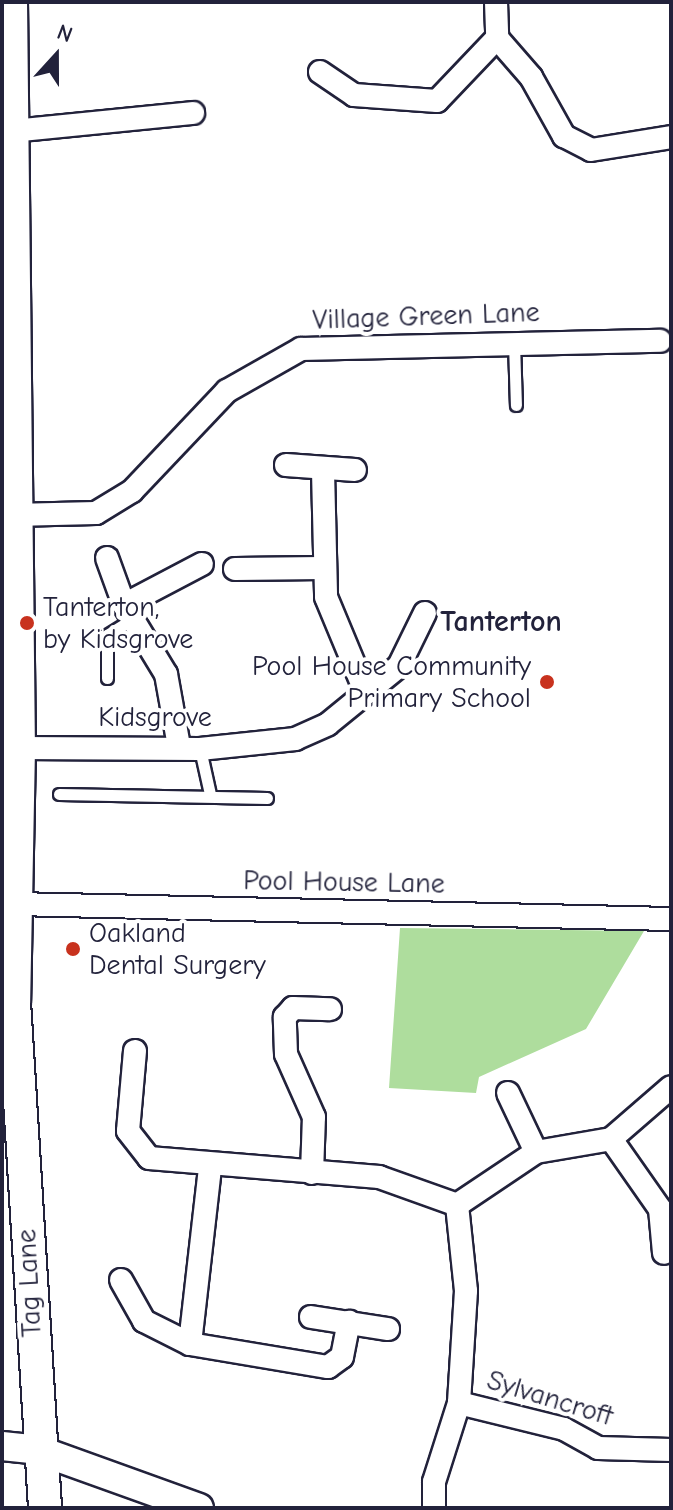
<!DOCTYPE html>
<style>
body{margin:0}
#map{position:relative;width:673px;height:1510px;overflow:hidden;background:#fff;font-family:"Comic Neue",sans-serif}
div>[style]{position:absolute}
.green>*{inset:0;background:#aedd9d}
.roads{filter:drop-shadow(2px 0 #22223b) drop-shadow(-2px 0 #22223b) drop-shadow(0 2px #22223b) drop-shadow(0 -2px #22223b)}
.service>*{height:11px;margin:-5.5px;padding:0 5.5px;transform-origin:5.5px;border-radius:5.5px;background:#fff}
.minor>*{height:22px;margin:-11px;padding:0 11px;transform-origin:11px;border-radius:11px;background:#fff}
.tertiary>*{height:28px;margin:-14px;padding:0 14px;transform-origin:14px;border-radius:14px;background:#fff}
.secondary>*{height:32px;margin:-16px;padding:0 16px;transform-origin:16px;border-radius:16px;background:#fff}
.dots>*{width:22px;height:22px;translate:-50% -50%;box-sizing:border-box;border:4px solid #fff;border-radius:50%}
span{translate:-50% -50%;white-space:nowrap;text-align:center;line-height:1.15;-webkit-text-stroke:8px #fff;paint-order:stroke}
.street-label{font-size:28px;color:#22223b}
.poi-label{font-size:28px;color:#22223b}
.left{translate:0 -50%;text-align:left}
.right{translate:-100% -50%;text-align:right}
.neighbourhood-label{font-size:30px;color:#22223b;font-weight:700}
.frame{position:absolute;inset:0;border:4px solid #22223b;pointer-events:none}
.north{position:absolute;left:16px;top:16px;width:80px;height:80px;-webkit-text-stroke:6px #fff;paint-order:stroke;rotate:21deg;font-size:22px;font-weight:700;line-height:32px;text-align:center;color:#22223b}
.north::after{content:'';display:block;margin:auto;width:28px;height:36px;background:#22223b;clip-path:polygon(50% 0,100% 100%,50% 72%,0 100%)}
</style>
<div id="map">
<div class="green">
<i style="clip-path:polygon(400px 928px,644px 931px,586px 1029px,479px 1077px,476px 1093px,389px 1088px)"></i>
</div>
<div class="roads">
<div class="service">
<i style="left:514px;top:343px;width:62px;rotate:88.2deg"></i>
<i style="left:107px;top:678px;width:43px;rotate:-90deg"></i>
<i style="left:107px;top:635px;width:31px;rotate:-32deg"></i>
<i style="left:200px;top:749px;width:46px;rotate:77.5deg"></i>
<i style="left:59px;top:794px;width:208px;rotate:1.1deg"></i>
</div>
<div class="minor">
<i style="left:496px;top:2px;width:36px;rotate:88deg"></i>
<i style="left:497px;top:38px;width:52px;rotate:48.9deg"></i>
<i style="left:531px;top:77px;width:68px;rotate:60.8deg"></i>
<i style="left:564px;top:136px;width:30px;rotate:27deg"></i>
<i style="left:591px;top:150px;width:81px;rotate:-9.2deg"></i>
<i style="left:320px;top:72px;width:41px;rotate:34.1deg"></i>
<i style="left:354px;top:95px;width:83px;rotate:4.1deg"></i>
<i style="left:437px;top:101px;width:87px;rotate:-46.4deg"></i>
<i style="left:12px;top:131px;width:182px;rotate:-5.7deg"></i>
<i style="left:286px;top:465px;width:69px;rotate:4.1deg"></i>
<i style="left:323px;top:471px;width:126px;rotate:88.6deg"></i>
<i style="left:326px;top:597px;width:104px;rotate:67.4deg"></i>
<i style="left:13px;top:515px;width:83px;rotate:-1.4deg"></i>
<i style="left:96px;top:513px;width:42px;rotate:-31.4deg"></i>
<i style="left:132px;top:491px;width:138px;rotate:-46.5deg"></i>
<i style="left:227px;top:391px;width:85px;rotate:-29.6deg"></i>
<i style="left:301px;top:349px;width:359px;rotate:-1.3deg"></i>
<i style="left:107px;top:558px;width:50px;rotate:70.1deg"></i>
<i style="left:124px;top:605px;width:81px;rotate:58.7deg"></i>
<i style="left:166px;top:674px;width:73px;rotate:79.8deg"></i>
<i style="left:235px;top:569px;width:87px;rotate:-0.7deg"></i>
<i style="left:124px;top:605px;width:88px;rotate:-27.7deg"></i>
<i style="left:19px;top:748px;width:181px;rotate:0.3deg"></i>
<i style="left:200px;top:749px;width:96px;rotate:-6deg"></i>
<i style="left:295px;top:739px;width:36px;rotate:-24deg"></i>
<i style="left:328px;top:724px;width:92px;rotate:-39.2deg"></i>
<i style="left:399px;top:666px;width:59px;rotate:-63.9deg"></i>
<i style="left:15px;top:904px;width:656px;rotate:1.31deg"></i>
<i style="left:135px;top:1051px;width:80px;rotate:95deg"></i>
<i style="left:128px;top:1131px;width:34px;rotate:52deg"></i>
<i style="left:149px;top:1158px;width:231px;rotate:4.7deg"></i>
<i style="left:379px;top:1177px;width:83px;rotate:19.7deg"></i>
<i style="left:457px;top:1205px;width:86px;rotate:84deg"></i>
<i style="left:466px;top:1291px;width:112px;rotate:93.6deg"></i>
<i style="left:459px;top:1403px;width:83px;rotate:107.6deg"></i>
<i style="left:434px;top:1482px;width:26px;rotate:90deg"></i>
<i style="left:508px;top:1093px;width:65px;rotate:64.6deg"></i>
<i style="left:611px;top:1139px;width:85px;rotate:55deg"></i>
<i style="left:660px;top:1209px;width:44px;rotate:84.8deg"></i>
<i style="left:210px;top:1168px;width:177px;rotate:96.5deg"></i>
<i style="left:190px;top:1344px;width:140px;rotate:9.5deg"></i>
<i style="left:328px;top:1367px;width:17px;rotate:-36deg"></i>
<i style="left:342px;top:1357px;width:36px;rotate:-79deg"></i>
<i style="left:312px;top:1173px;width:56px;rotate:-88deg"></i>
<i style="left:314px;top:1117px;width:69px;rotate:-114deg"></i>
<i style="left:286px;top:1054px;width:37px;rotate:-92deg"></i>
<i style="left:285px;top:1017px;width:12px;rotate:-48deg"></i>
<i style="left:293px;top:1008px;width:37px;rotate:2deg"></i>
<i style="left:457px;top:1205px;width:95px;rotate:-33.9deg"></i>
<i style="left:536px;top:1152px;width:76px;rotate:-9.8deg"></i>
<i style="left:611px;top:1139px;width:79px;rotate:-40.9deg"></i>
<i style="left:121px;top:1280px;width:47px;rotate:60.7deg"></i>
<i style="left:144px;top:1321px;width:51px;rotate:26.6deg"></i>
<i style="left:311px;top:1317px;width:78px;rotate:8.9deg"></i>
<i style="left:459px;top:1403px;width:108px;rotate:13.9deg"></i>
<i style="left:564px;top:1429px;width:39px;rotate:29deg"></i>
<i style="left:598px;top:1448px;width:73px;rotate:1.6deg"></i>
</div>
<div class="tertiary">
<i style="left:2px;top:1446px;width:36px;rotate:6deg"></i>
<i style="left:38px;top:1450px;width:171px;rotate:19.8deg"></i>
</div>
<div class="secondary">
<i style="left:11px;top:2px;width:746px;rotate:89.39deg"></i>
<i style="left:19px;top:748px;width:254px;rotate:91.1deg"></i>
<i style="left:14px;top:1002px;width:507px;rotate:86.49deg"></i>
</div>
</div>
<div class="dots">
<i style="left:27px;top:623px;background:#c8321e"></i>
<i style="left:547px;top:682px;background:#c8321e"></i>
<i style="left:73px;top:949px;background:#c8321e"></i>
</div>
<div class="street-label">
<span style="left:426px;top:316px;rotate:-2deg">Village Green Lane</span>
<span style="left:155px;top:717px">Kidsgrove</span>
<span style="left:344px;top:882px;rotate:1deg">Pool House Lane</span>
<span style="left:29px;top:1283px;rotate:-93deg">Tag Lane</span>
<span style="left:550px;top:1398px;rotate:17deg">Sylvancroft</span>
</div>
<div class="poi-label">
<span class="left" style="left:43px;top:623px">Tanterton,<br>by Kidsgrove</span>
<span class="right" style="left:531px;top:682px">Pool House Community<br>Primary School</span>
<span class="left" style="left:89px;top:949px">Oakland<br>Dental Surgery</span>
</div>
<div class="neighbourhood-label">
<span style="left:501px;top:622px">Tanterton</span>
</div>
<div class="frame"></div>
<div class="north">N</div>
</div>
